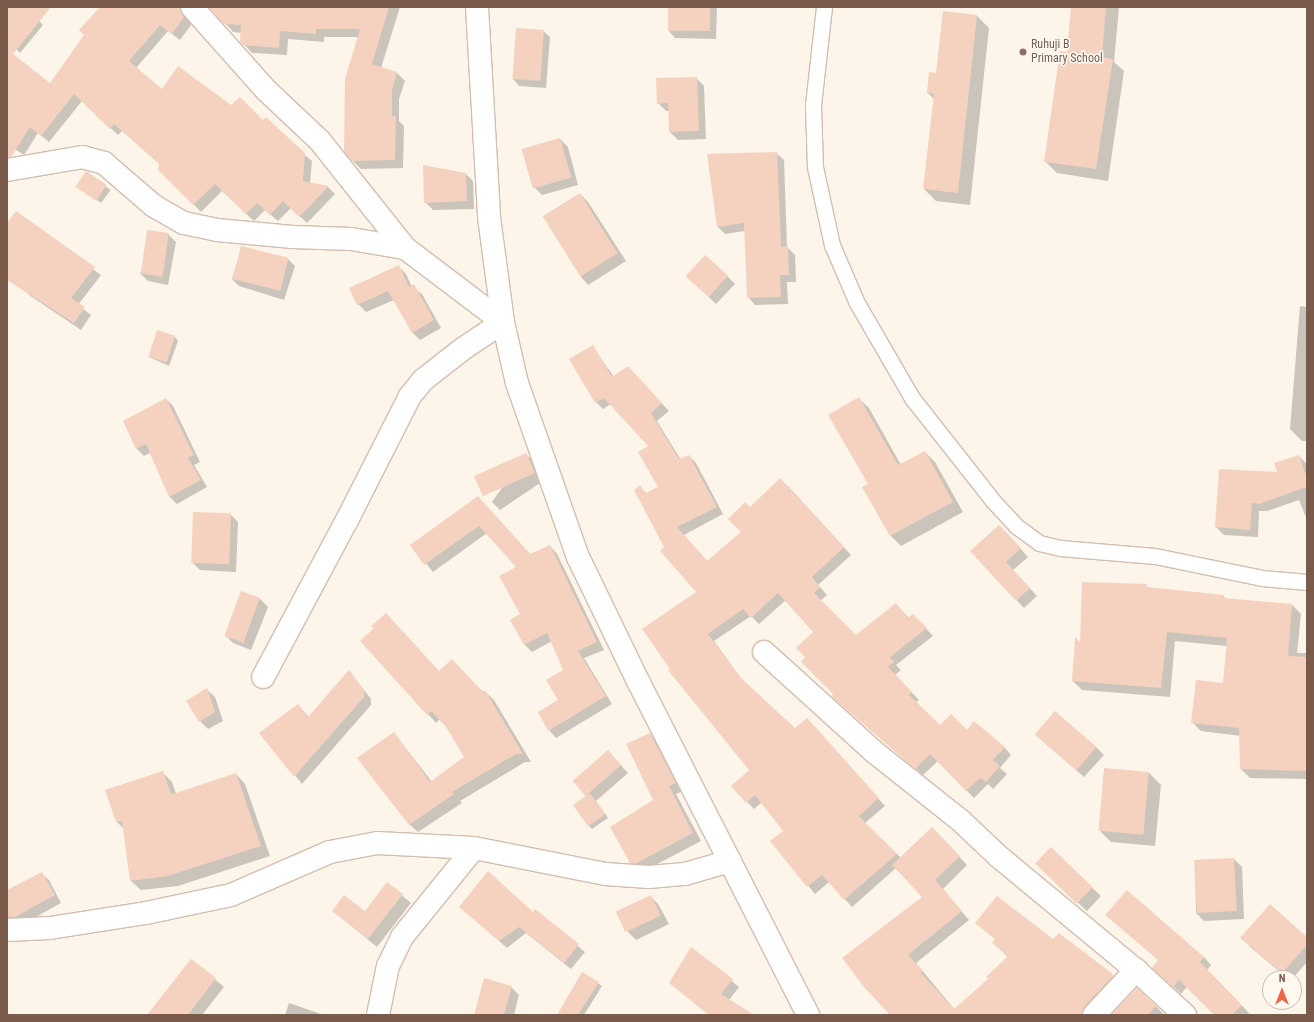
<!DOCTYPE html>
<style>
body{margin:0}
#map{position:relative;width:1314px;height:1022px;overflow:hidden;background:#fdf5e9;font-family:"Roboto Condensed",sans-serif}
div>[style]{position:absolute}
.shadow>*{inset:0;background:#0003;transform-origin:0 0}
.building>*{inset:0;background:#f4d2bf;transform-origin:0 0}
.roads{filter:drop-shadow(1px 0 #d3beb0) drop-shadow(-1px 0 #d3beb0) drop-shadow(0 1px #d3beb0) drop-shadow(0 -1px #d3beb0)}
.service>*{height:15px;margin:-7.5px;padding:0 7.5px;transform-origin:7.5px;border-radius:7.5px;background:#fff}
.minor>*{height:22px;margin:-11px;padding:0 11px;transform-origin:11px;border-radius:11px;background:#fff}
.dots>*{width:11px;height:11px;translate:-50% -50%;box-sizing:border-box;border:2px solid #fff9f0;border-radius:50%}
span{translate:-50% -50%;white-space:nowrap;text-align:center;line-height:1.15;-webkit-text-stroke:3px #fff9f0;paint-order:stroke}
.education-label{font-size:12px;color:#785e54}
.left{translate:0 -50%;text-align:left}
.frame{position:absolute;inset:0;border:8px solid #7a5a4a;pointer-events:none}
.north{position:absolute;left:1262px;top:970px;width:40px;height:40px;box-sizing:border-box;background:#fff9f0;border:1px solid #cab9ae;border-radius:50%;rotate:0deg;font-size:11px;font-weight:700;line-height:16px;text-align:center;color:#7a5a4a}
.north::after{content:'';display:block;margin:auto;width:14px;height:18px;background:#ec6849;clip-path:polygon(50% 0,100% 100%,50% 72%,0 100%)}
</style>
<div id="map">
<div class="shadow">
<i style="clip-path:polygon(7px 7px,26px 7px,43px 25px,20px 53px,7px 39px)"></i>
<i style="clip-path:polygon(102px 7px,179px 7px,187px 15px,191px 25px,180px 40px,168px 31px,136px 68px,162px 90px,232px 106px,263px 121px,312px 161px,310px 183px,328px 187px,335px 194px,307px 223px,291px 208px,278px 221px,265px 210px,254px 221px,222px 191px,201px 212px,159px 170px,160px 164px,122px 131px,118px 135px,82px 101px,49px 142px,38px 133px,24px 155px,7px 144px,7px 50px,50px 84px,86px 36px)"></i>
<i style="clip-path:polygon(222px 7px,400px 7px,381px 68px,397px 73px,405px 81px,399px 99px,399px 121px,404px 126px,403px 168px,361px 169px,352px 160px,359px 37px,324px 37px,324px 42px,288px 39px,287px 55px,252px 53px,241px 41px,241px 33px,233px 32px,225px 23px)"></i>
<i style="clip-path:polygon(669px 7px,717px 7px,716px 39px,675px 38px,668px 30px)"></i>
<i style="clip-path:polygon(1072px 7px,1119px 7px,1114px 62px,1124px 71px,1108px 181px,1057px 173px,1045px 161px,1068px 53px)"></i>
<i style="clip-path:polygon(977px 16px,989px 28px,970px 205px,936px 201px,924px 189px,934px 99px,928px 93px,937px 74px)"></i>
<i style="clip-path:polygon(543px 31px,550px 37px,546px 88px,519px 86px,513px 79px)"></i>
<i style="clip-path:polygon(696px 78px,704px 86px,706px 139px,678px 140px,670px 132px,670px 111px,666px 111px,658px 103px)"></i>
<i style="clip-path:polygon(560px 139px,568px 147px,578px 185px,542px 195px,534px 187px)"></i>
<i style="clip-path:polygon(776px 153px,784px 160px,787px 247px,795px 255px,796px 282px,787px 282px,788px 304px,755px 305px,748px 297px,745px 231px,725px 234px,717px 226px)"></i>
<i style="left:87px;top:173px;width:29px;height:16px;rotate:36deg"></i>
<i style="clip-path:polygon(466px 174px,473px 181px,474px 209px,433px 210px,425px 202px)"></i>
<i style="clip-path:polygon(580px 194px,588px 202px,626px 261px,588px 285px,581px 277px)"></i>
<i style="clip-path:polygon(16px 213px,101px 275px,78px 305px,91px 315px,81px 330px,29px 295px,7px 263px,7px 225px)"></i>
<i style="clip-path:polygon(168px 234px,176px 242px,168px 285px,148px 281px,140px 273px)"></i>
<i style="clip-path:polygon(242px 247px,288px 259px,295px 266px,284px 300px,239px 286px,232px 279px)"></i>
<i style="clip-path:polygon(398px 266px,406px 274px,412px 287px,422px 294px,441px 328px,420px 340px,412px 332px,394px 300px,366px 312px,358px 304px)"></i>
<i style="clip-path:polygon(727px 276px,735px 284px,716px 304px,694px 283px)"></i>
<i style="clip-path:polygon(1300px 306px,1307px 307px,1307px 441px,1302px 441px,1290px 429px)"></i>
<i style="clip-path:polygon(175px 337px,178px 341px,169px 366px,149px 357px)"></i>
<i style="clip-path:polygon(592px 346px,614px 377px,635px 375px,669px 411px,657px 421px,681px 460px,689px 456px,696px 463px,723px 514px,684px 535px,708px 562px,743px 532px,750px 508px,788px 486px,851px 555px,818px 585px,827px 595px,820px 601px,856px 636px,896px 604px,909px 618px,913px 615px,933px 636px,896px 665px,901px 670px,895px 675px,919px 700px,916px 702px,940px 726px,968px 732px,1004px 747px,1011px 755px,1000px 768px,1007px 774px,993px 789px,988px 784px,974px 798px,938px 761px,923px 775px,840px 703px,807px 657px,815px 632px,786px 600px,759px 624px,751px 616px,714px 641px,745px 684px,795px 729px,814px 726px,885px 806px,865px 823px,901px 858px,941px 837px,967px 865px,943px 889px,969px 920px,916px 963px,955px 1010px,989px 979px,1008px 957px,993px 943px,996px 940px,977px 923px,1053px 940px,1059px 934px,1121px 984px,1095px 1015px,892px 1015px,924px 897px,896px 868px,852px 907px,829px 882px,815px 894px,772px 841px,784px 831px,762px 802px,754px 809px,732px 786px,750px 770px,670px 671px,697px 592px,666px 548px,640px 487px,647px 494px,659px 487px,649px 446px,611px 404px,603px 409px,596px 402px)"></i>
<i style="clip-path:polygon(858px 398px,869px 408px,901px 465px,925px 452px,935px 462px,963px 512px,901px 546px,891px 536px,864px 487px,869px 484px)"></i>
<i style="clip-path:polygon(166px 399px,173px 406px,200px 462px,194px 465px,207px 487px,177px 504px,170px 497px,150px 453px,144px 456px,137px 449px,124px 422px)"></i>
<i style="clip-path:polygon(526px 454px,534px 462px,543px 481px,500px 510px,492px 502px)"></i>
<i style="clip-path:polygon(1299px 456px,1307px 464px,1307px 520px,1299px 500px,1267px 511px,1259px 511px,1258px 537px,1224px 535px,1216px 527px)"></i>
<i style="clip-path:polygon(478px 498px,531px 555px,550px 546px,557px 554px,604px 650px,584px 658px,612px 704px,556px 738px,549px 730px,560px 700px,565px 670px,552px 641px,532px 652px,524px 644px,518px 567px,487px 533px,433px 572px,412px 546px)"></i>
<i style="clip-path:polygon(230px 514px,238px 522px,236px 572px,200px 570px,192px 562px)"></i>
<i style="clip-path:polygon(1007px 534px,1028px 557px,1013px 570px,1037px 596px,1024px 608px,971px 551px)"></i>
<i style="clip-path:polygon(1146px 585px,1149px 588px,1223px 596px,1226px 599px,1292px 605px,1301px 614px,1297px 653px,1307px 653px,1307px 814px,1306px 779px,1250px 778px,1241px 769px,1241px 736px,1201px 731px,1192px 722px,1224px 684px,1227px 646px,1175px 641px,1170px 697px,1082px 690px,1073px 681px,1081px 644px)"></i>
<i style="clip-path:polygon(241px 592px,260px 599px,268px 607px,251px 650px,233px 643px,225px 635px)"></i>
<i style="clip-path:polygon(386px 614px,439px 672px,485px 692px,494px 700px,531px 762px,525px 762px,460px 801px,462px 803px,418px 832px,409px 824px,394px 733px,432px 782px,466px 757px,447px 726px,440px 719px,436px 723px,428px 714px,375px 628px)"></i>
<i style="clip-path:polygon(349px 671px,371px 699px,371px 705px,302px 784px,261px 733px,298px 705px,309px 717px)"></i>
<i style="clip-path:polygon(207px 690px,215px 697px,223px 721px,208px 729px,200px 721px)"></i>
<i style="clip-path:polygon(650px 734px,658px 742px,683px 791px,676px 794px,701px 841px,644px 871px,639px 871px,631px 863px,655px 801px)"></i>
<i style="clip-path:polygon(1044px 742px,1096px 747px,1104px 755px,1084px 777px)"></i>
<i style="clip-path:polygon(615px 759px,628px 773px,596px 801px,608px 818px,592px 829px,588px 825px,588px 796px,574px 781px)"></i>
<i style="clip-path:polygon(162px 772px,172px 782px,176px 794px,236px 774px,245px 784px,270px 856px,178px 886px,141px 890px,131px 881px,124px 829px,117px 822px,107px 791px)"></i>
<i style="clip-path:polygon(1149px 773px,1161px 785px,1155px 846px,1111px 842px,1099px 830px)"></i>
<i style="clip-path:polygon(1051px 849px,1101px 896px,1087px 911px,1044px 871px)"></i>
<i style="clip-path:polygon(1234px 859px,1242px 867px,1244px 919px,1204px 921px,1196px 913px,1195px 860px)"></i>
<i style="clip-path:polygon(41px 873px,49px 880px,61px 903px,23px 924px,7px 924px,7px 892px)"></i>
<i style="clip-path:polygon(387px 883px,411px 903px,377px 947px,333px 911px,365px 912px)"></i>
<i style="clip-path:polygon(650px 896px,658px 904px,669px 924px,636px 940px,628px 932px)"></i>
<i style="clip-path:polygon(535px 911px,585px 952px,571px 969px,526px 933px,507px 948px,468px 914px,534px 913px)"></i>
<i style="clip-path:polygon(1307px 938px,1307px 962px,1293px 978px,1287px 978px,1249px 946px)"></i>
<i style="clip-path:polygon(692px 948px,739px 987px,729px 1000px,752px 1015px,709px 1015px,670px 983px)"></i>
<i style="clip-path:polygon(1204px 957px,1211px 965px,1207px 970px,1249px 1013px,1248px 1015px,1215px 1015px,1187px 987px,1181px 994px,1161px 975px)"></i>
<i style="clip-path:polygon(192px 960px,224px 987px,202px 1015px,159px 1015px)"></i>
<i style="clip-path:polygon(583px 973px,602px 986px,584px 1015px,558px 1015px)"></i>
<i style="clip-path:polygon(511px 987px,519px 995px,514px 1015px,475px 1015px)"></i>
<i style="clip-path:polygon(1137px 989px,1156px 1006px,1164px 1015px,1112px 1015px)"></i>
<i style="clip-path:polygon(289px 1003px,324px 1015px,285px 1015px)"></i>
</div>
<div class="building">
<i style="clip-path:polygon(7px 7px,51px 7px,13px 54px,50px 83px,84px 35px,79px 30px,100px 7px,180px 7px,184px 17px,172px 34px,160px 25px,129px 61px,162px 89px,178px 66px,231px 105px,240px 97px,263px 120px,266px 117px,305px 153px,303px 181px,329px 186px,299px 217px,283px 201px,270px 215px,257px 203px,246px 214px,215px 184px,193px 205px,158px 170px,159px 164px,114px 124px,110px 129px,74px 94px,41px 136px,30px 127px,11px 157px,7px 157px)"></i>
<i style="clip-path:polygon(209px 7px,389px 7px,372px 64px,397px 72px,392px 90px,392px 116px,396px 116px,395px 160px,352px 161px,344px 152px,345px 79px,360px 29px,316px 29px,316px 34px,280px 31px,279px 48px,243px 45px,240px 42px,241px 25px,224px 24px)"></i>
<i style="left:668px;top:7px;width:42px;height:24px"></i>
<i style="clip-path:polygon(1071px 7px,1106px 7px,1102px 57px,1113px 59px,1096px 169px,1044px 162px,1060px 51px,1067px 52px)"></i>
<i style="clip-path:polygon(943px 11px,977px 15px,958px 193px,923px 189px,934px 94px,927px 93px,929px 72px,936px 73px)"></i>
<i style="left:516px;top:28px;width:28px;height:51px;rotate:4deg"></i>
<i style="clip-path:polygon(697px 77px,699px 131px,669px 132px,668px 103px,657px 104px,656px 78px)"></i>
<i style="left:560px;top:138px;width:41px;height:40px;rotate:74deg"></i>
<i style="clip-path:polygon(777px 152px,781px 247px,788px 246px,789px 275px,780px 275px,781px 297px,747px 298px,744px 223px,717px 227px,707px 154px)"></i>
<i style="clip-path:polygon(423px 165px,466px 173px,467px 201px,424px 203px)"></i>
<i style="left:86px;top:171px;width:25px;height:19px;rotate:34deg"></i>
<i style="left:580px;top:193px;width:71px;height:44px;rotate:58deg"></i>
<i style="clip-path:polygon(16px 211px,95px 267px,71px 298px,85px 307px,74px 323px,7px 280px,7px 223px)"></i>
<i style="left:147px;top:230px;width:22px;height:44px;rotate:8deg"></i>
<i style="left:241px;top:246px;width:49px;height:34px;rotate:14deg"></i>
<i style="left:705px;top:255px;width:31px;height:29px;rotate:42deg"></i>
<i style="clip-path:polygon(399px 265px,409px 287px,414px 284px,434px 320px,412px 333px,388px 291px,357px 305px,349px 288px)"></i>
<i style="left:157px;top:330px;width:19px;height:28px;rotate:18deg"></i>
<i style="clip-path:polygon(593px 345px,612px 377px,628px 366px,662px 403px,651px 413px,679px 459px,689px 455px,717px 507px,677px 527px,707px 561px,741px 532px,728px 519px,745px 502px,750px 507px,780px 478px,844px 547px,812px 577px,820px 587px,814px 593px,856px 635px,896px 603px,908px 618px,913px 614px,927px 628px,890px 657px,894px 662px,888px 667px,912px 692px,909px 695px,940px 725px,951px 714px,967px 730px,974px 721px,1005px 747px,993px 760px,1000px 766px,986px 782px,980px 778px,966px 791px,930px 754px,915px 769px,831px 696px,833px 694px,801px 662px,805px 657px,796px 648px,813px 632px,778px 593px,751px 618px,743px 609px,708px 634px,740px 677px,795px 728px,807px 718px,879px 798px,859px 816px,897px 854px,844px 900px,822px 875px,807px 887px,770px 841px,783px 831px,755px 795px,746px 803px,731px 786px,749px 770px,668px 670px,670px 669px,642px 629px,696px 592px,660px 551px,664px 547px,634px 490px,640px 485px,646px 493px,658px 487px,638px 452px,648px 446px,604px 398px,595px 403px,569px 359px)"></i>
<i style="clip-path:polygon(859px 397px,898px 465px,925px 451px,953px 502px,890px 536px,862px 487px,868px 484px,828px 415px)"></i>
<i style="clip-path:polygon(166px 398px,194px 455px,188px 458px,201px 480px,169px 497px,146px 444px,136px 449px,123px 421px)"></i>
<i style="left:526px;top:453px;width:22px;height:57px;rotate:66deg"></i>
<i style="clip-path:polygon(1299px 455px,1307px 478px,1307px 487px,1259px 504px,1252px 503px,1250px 530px,1215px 527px,1219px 469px,1277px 472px,1274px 463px)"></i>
<i style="clip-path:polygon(478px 496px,530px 554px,550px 545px,597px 642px,578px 651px,606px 696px,548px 731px,538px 712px,558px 700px,546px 680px,563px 670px,547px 633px,524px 645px,510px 620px,520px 614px,499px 576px,516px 567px,479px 526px,424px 565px,410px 545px)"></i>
<i style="left:193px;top:512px;width:38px;height:51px;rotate:2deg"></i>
<i style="clip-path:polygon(999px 525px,1021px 548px,1006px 562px,1030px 588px,1016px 601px,970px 551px)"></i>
<i style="clip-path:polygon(1082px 582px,1147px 584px,1147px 587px,1224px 595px,1223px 598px,1292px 604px,1288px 656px,1307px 657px,1307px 771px,1240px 769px,1239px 728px,1191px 723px,1196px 680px,1223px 683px,1227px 638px,1167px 632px,1161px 688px,1072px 681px,1075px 637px,1080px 642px)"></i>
<i style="left:241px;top:591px;width:20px;height:48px;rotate:20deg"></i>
<i style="clip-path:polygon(386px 613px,439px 671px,452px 659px,483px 692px,485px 690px,523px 754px,516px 754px,452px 792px,454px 794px,409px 825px,357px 758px,394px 732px,430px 782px,464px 757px,446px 727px,431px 711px,427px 715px,360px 641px,374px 628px,371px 626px)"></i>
<i style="clip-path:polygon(349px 670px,364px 690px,364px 697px,294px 777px,259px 733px,298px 704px,308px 717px)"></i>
<i style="clip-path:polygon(207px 688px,215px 712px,199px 722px,186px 701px)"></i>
<i style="left:1055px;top:711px;width:55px;height:31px;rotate:41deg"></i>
<i style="clip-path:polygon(650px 733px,676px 783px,669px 786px,693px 833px,635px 864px,630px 863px,610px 827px,653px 800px,626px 744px)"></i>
<i style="left:608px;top:750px;width:20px;height:47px;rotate:49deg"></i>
<i style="left:1104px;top:768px;width:45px;height:63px;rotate:5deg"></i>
<i style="clip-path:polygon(163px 771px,171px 794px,173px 794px,236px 773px,261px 846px,168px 876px,130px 881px,122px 821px,116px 822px,105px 790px)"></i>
<i style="left:590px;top:793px;width:26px;height:21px;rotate:54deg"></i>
<i style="clip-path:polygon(932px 827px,960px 856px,935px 880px,962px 911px,908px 955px,923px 971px,921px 973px,954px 1009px,988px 979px,986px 977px,1008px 956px,992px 943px,995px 939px,975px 923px,997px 896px,1053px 939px,1059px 933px,1114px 975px,1085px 1006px,1082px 1015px,890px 1015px,864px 987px,842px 958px,922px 897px,892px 865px)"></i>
<i style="left:1051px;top:847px;width:58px;height:23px;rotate:44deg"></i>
<i style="left:1234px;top:858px;width:53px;height:40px;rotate:87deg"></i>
<i style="clip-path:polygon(488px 871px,533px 912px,535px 909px,579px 944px,564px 963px,519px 927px,499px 941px,459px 907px)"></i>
<i style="clip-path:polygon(42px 872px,55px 895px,15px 917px,7px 917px,7px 890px)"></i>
<i style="clip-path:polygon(387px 882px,403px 894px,368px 939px,332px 911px,344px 895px,365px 911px)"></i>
<i style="clip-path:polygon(1127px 890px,1204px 957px,1200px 962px,1242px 1005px,1232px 1015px,1214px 1015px,1179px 980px,1173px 987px,1152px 968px,1158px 960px,1105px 915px)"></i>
<i style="left:651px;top:895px;width:23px;height:39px;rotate:65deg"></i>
<i style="clip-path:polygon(1270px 904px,1307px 937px,1307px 945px,1282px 973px,1240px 938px)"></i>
<i style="clip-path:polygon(691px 947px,733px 979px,721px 994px,754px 1015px,709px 1015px,669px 983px)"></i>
<i style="clip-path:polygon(191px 959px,216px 978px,188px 1015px,147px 1015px)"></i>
<i style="clip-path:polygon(582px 972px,599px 982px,578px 1015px,557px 1015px)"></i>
<i style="clip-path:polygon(484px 978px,512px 986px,504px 1015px,474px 1015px)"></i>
<i style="clip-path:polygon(1137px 988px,1156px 1006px,1148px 1015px,1111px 1015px)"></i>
</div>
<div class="roads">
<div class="service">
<i style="left:824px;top:7px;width:99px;rotate:96.4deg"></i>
<i style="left:813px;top:105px;width:62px;rotate:88.2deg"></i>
<i style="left:815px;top:167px;width:80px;rotate:77.7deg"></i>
<i style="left:832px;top:245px;width:63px;rotate:66.7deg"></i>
<i style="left:857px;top:303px;width:110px;rotate:59.9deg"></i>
<i style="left:912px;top:398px;width:131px;rotate:51.8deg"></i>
<i style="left:993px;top:501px;width:34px;rotate:47deg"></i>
<i style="left:1016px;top:526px;width:29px;rotate:36deg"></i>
<i style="left:1039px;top:543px;width:22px;rotate:13deg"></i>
<i style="left:1060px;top:548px;width:95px;rotate:4.8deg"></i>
<i style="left:1155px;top:556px;width:109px;rotate:11.6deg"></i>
<i style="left:1262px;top:578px;width:45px;rotate:5.1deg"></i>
</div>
<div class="minor">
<i style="left:192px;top:7px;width:111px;rotate:48.3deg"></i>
<i style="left:266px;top:90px;width:74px;rotate:43.4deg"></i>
<i style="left:320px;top:141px;width:137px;rotate:51.5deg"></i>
<i style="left:477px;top:7px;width:210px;rotate:86.7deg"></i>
<i style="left:489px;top:217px;width:106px;rotate:82.4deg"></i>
<i style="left:503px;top:322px;width:63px;rotate:77.1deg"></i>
<i style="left:517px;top:383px;width:184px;rotate:70.7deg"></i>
<i style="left:578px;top:557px;width:138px;rotate:64.2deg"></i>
<i style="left:638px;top:681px;width:375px;rotate:63deg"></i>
<i style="left:7px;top:170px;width:76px;rotate:-9.8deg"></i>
<i style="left:82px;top:157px;width:23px;rotate:15deg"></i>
<i style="left:104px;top:163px;width:66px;rotate:40.7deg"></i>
<i style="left:154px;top:206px;width:34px;rotate:30deg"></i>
<i style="left:184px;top:223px;width:34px;rotate:12deg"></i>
<i style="left:217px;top:230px;width:76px;rotate:5.3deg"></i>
<i style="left:293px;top:237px;width:58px;rotate:2deg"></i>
<i style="left:351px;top:239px;width:55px;rotate:9.5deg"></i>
<i style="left:405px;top:248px;width:123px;rotate:37.1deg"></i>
<i style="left:503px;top:322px;width:47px;rotate:146.3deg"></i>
<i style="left:464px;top:348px;width:52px;rotate:142deg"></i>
<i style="left:423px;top:380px;width:21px;rotate:129deg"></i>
<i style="left:410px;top:396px;width:139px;rotate:116.9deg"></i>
<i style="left:347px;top:520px;width:178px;rotate:118.1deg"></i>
<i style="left:764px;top:652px;width:147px;rotate:42.2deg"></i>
<i style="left:873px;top:751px;width:112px;rotate:38.5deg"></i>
<i style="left:961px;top:821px;width:51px;rotate:43.4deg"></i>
<i style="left:998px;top:856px;width:179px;rotate:39.6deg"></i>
<i style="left:1136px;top:970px;width:67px;rotate:42.6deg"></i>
<i style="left:7px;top:930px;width:43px;rotate:-2.7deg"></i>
<i style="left:50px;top:928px;width:97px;rotate:-8.9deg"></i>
<i style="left:146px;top:913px;width:87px;rotate:-12deg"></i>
<i style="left:231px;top:895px;width:108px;rotate:-23.5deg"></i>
<i style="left:330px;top:852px;width:48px;rotate:-10.8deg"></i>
<i style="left:377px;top:843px;width:97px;rotate:3deg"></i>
<i style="left:474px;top:848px;width:134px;rotate:11.2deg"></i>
<i style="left:605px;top:874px;width:44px;rotate:3.9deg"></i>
<i style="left:649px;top:877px;width:36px;rotate:-5deg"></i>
<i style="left:685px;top:874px;width:47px;rotate:-16.1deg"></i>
<i style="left:378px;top:1015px;width:50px;rotate:-78.5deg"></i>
<i style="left:388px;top:966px;width:32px;rotate:-64deg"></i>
<i style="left:402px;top:937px;width:114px;rotate:-51deg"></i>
<i style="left:1094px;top:1015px;width:62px;rotate:-47deg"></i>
</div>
</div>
<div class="dots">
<i style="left:1023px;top:52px;background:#8d6e63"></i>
</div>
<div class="education-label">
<span class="left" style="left:1031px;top:52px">Ruhuji B<br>Primary School</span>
</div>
<div class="frame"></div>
<div class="north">N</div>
</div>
